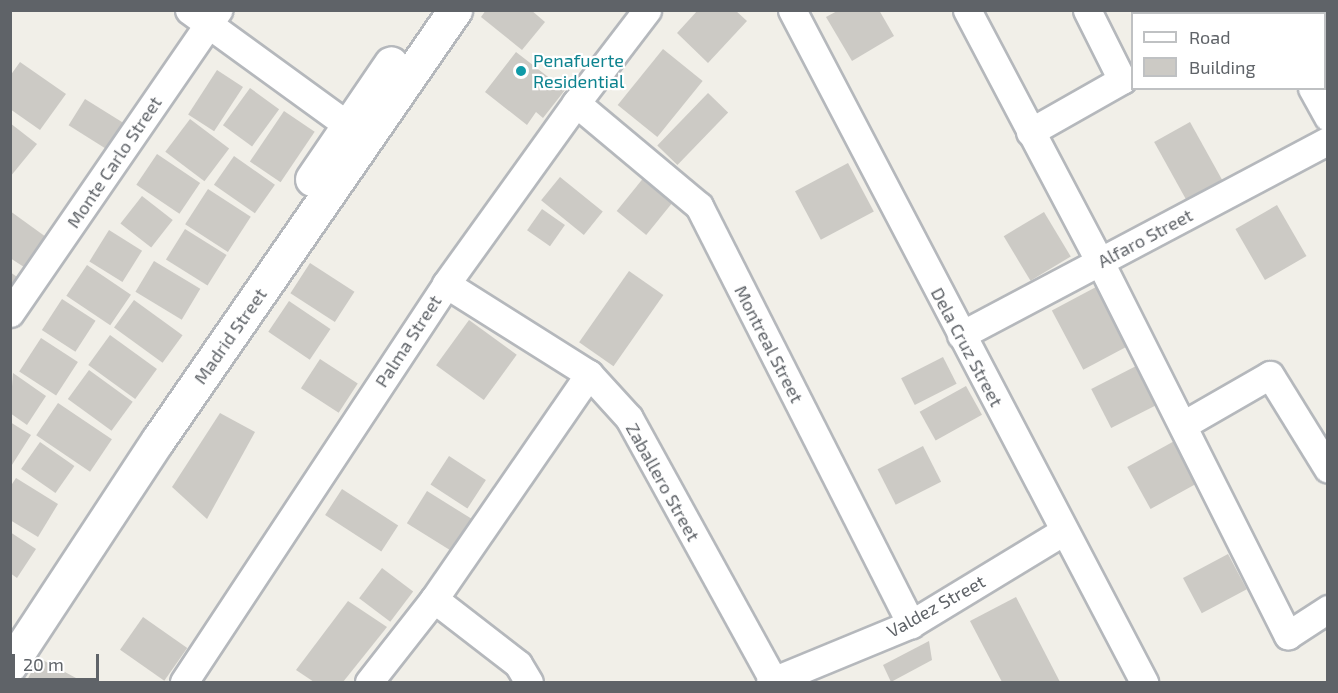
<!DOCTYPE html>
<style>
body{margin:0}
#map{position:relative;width:1338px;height:693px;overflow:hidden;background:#f1efe8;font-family:"Exo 2",sans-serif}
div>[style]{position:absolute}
.building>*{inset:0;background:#cccac5;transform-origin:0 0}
.roads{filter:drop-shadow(2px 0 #b5b8bc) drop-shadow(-2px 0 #b5b8bc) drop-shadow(0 2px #b5b8bc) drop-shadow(0 -2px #b5b8bc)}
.minor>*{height:27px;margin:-13.5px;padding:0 13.5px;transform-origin:13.5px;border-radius:13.5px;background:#fff}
.tertiary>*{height:33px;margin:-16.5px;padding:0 16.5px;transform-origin:16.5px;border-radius:16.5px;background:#fff}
.dots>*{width:16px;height:16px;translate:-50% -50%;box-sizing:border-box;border:3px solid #fff;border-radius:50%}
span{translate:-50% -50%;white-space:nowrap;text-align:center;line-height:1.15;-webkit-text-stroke:4.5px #fff;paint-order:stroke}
.culture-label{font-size:18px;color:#0d838f}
.left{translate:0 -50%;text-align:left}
.street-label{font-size:18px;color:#5f6368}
.frame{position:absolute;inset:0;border:12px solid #5f6368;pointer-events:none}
.legend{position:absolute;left:1131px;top:12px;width:195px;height:78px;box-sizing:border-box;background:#fff;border:2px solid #bfc1c3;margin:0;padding:8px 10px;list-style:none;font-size:18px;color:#5f6368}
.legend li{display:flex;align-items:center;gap:12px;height:30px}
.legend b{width:30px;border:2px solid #bfc1c3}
.scale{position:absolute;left:12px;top:654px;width:87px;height:27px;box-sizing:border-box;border:3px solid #5f6368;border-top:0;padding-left:8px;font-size:18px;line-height:21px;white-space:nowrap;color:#5f6368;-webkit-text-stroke:4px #fff;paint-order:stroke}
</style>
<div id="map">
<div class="building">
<i style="clip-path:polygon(486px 10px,531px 10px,545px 22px,522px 50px,481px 17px)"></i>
<i style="clip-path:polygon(698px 10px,735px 10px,747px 21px,708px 63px,677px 33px)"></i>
<i style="clip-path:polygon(839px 10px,879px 10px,894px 36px,852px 61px,826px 17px)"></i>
<i style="clip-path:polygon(1328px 18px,1328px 62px,1324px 57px,1324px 20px)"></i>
<i style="left:663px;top:49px;width:51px;height:72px;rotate:39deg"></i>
<i style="clip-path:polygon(516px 52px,565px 90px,543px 118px,536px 112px,527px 125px,485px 92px)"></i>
<i style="clip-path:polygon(20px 62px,66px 94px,40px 130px,10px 109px,10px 76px)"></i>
<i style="left:217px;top:70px;width:31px;height:53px;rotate:33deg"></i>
<i style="left:250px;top:88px;width:36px;height:46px;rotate:36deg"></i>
<i style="left:708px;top:93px;width:28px;height:73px;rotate:44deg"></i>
<i style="left:85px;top:99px;width:45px;height:31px;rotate:32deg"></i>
<i style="left:284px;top:111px;width:37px;height:61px;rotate:34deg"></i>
<i style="left:190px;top:119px;width:49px;height:41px;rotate:37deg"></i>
<i style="left:1190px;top:122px;width:75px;height:41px;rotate:61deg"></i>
<i style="clip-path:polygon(10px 123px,37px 144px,10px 177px)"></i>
<i style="left:157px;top:154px;width:52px;height:37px;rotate:34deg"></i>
<i style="left:234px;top:156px;width:50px;height:35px;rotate:35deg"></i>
<i style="left:848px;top:163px;width:55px;height:60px;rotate:62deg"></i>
<i style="left:645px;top:176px;width:38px;height:45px;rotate:39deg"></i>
<i style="left:560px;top:177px;width:55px;height:30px;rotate:39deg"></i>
<i style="left:208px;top:189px;width:51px;height:42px;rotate:33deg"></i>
<i style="left:142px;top:196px;width:39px;height:35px;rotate:38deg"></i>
<i style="left:1277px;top:205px;width:59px;height:48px;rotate:60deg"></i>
<i style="left:542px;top:209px;width:28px;height:26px;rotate:35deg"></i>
<i style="clip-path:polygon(10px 211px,46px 237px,24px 267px,10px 258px)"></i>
<i style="left:1044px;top:212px;width:52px;height:47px;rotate:59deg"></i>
<i style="left:185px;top:229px;width:49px;height:36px;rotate:32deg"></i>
<i style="left:109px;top:230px;width:39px;height:37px;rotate:32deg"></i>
<i style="left:154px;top:261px;width:54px;height:36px;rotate:31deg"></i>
<i style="left:310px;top:263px;width:53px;height:36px;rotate:33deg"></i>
<i style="left:87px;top:265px;width:53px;height:37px;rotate:34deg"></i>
<i style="left:629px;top:271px;width:42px;height:87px;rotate:35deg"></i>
<i style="clip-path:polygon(10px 272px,23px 281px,10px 298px)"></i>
<i style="left:1096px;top:287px;width:67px;height:50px;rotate:62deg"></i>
<i style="left:62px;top:299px;width:40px;height:37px;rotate:33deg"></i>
<i style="left:134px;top:300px;width:60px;height:34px;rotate:36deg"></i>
<i style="left:289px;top:301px;width:50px;height:37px;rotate:34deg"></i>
<i style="left:469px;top:320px;width:59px;height:56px;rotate:36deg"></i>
<i style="left:110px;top:335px;width:58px;height:37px;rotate:36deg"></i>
<i style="left:41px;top:338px;width:44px;height:40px;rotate:33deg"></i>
<i style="left:943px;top:357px;width:30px;height:47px;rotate:63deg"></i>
<i style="left:320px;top:359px;width:45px;height:35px;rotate:33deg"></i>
<i style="left:1142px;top:363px;width:44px;height:57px;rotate:63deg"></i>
<i style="left:89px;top:370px;width:54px;height:36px;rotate:36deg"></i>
<i style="clip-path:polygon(13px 373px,46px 396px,27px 425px,10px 413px)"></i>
<i style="left:966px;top:386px;width:33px;height:53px;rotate:61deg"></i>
<i style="left:58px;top:403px;width:65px;height:39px;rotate:34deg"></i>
<i style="clip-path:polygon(220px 413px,255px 432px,207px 519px,172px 487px)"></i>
<i style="clip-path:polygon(10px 422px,31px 435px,10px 468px)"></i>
<i style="left:1178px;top:439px;width:48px;height:58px;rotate:61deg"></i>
<i style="left:40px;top:442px;width:42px;height:33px;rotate:35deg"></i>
<i style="left:923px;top:446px;width:40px;height:51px;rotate:63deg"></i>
<i style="left:449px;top:456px;width:44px;height:34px;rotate:33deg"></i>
<i style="clip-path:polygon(16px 478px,58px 504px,38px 537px,10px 520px,10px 487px)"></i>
<i style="left:342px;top:489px;width:67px;height:31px;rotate:33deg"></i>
<i style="left:427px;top:491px;width:54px;height:38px;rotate:32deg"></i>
<i style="clip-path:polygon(10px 532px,36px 549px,17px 578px,10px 573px)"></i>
<i style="left:1228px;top:554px;width:40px;height:51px;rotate:62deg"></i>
<i style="left:382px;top:568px;width:39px;height:38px;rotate:37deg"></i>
<i style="clip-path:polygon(1016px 597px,1060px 682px,1002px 682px,970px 621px)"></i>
<i style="clip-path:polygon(348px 601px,387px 627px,343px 682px,314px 682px,296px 670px)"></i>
<i style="left:143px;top:617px;width:54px;height:40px;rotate:35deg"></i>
<i style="clip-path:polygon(929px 641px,932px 660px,891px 682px,883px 665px)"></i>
<i style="clip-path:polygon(39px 658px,76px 678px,74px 682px,26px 682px)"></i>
</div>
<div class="roads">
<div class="minor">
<i style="left:189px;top:10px;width:218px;rotate:36deg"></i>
<i style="left:792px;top:10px;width:759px;rotate:62.35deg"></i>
<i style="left:967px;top:10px;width:285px;rotate:62.2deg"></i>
<i style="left:1100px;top:262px;width:418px;rotate:63.3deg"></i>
<i style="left:1288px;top:635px;width:48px;rotate:-33deg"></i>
<i style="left:1270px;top:10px;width:4px;rotate:63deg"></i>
<i style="left:1312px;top:88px;width:33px;rotate:61deg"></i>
<i style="left:576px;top:103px;width:160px;rotate:39.9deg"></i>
<i style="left:699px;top:206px;width:469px;rotate:63.1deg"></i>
<i style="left:1030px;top:132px;width:106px;rotate:-29.5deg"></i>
<i style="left:1122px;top:80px;width:78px;rotate:-116.6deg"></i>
<i style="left:446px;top:284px;width:169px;rotate:32.2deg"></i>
<i style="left:589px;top:374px;width:59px;rotate:47.7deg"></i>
<i style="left:629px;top:418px;width:301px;rotate:61.2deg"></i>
<i style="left:10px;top:313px;width:368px;rotate:-55.5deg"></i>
<i style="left:961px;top:335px;width:415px;rotate:-27.9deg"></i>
<i style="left:1183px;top:425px;width:100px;rotate:-29.9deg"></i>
<i style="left:1270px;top:375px;width:110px;rotate:58.3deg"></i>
<i style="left:434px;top:599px;width:106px;rotate:37.7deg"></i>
<i style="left:518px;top:664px;width:21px;rotate:59deg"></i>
<i style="left:184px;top:682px;width:476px;rotate:-56.6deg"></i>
<i style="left:446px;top:284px;width:223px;rotate:-54.3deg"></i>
<i style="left:576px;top:103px;width:117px;rotate:-52.6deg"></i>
<i style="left:369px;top:682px;width:105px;rotate:-51.9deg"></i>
<i style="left:434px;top:599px;width:273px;rotate:-55.4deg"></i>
<i style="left:770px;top:682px;width:152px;rotate:-22.4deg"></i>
<i style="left:911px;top:624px;width:179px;rotate:-31.3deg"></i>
</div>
<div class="tertiary">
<i style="left:312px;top:179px;width:140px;rotate:-55.7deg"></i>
<i style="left:10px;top:665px;width:269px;rotate:-56.7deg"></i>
<i style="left:158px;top:440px;width:523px;rotate:-55.37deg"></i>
</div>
</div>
<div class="dots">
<i style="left:521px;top:71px;background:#0f9aa8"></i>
</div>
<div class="culture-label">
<span class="left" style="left:533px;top:71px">Penafuerte<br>Residential</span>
</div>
<div class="street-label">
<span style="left:114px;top:162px;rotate:-56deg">Monte Carlo Street</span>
<span style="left:1145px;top:238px;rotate:-28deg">Alfaro Street</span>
<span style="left:230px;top:336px;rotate:-55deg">Madrid Street</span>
<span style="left:408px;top:341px;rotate:-57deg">Palma Street</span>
<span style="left:769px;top:344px;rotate:63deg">Montreal Street</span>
<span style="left:967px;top:347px;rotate:62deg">Dela Cruz Street</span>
<span style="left:663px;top:482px;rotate:61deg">Zaballero Street</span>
<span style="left:936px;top:606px;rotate:-29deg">Valdez Street</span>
</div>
<div class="frame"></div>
<ul class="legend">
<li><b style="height:8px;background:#fff"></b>Road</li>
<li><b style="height:16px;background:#cccac5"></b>Building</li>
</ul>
<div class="scale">20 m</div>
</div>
